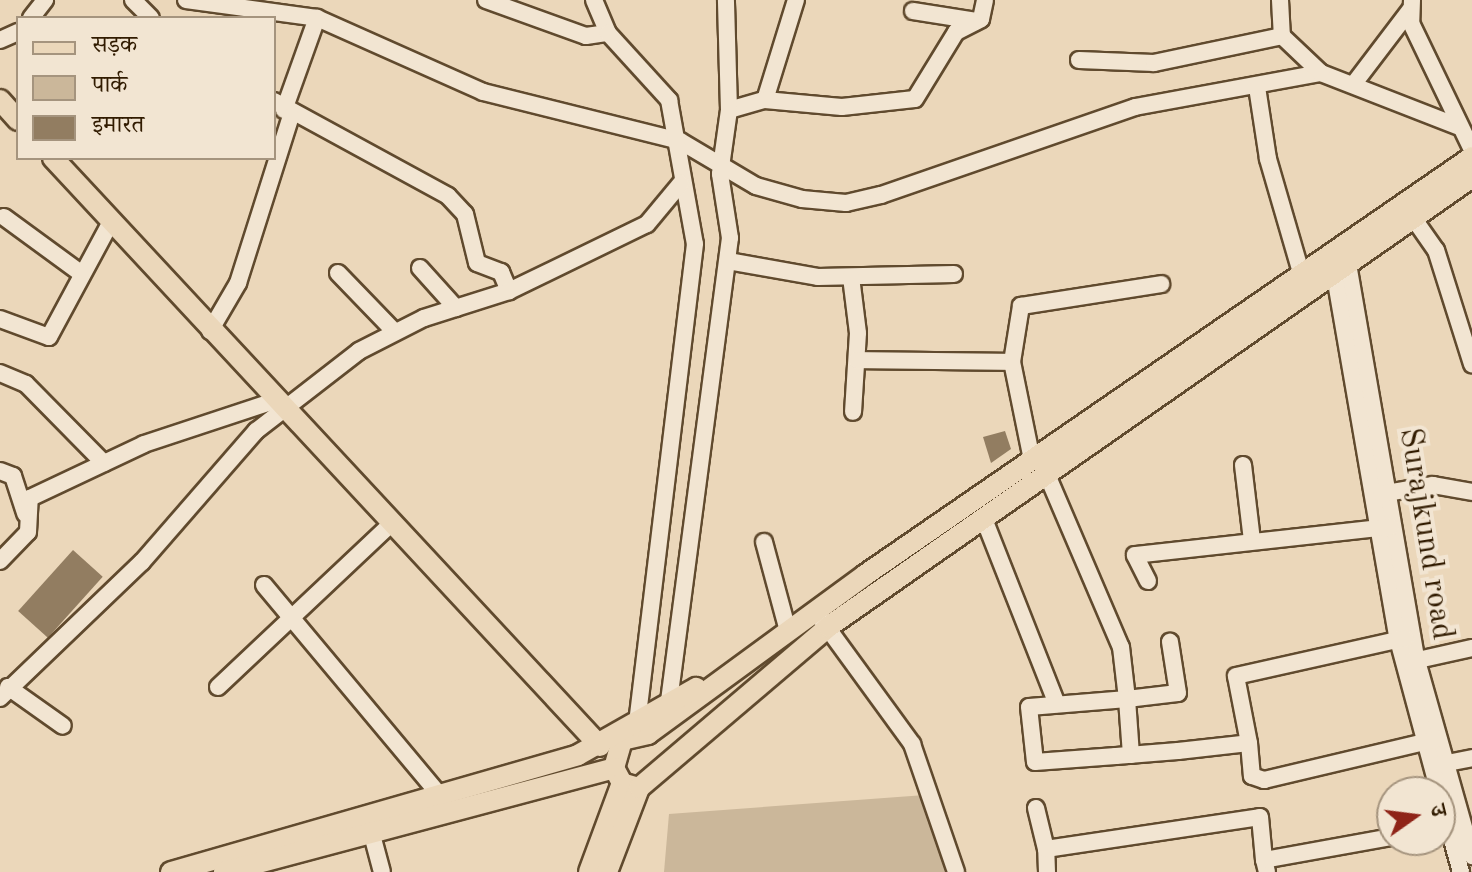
<!DOCTYPE html>
<meta charset="utf-8">
<style>
body{margin:0}
#map{position:relative;width:1472px;height:872px;overflow:hidden;background:#ebd7ba;font-family:"Old Standard TT","Noto Serif Devanagari",serif}
div>[style]{position:absolute}
.green>*{inset:0;background:#cbb79a}
.building>*{inset:0;background:#927d61;transform-origin:0 0}
.roads{filter:drop-shadow(2px 0 #604a2e) drop-shadow(-2px 0 #604a2e) drop-shadow(0 2px #604a2e) drop-shadow(0 -2px #604a2e)}
.minor>*{height:16px;margin:-8px;padding:0 8px;transform-origin:8px;border-radius:8px;background:#f2e5d2}
.major>*{height:20px;margin:-10px;padding:0 10px;transform-origin:10px;border-radius:10px;background:#ebd7ba}
span{translate:-50% -50%;white-space:nowrap;text-align:center;line-height:1.15;-webkit-text-stroke:8px #f2e5d2;paint-order:stroke}
.street-label{font-size:32px;color:#311b00}
.legend{position:absolute;left:16px;top:16px;width:260px;height:144px;box-sizing:border-box;background:#f2e5d2;border:2px solid #a5947e;margin:0;padding:10px 14px;list-style:none;font-size:24px;color:#311b00}
.legend li{display:flex;align-items:center;gap:16px;height:40px}
.legend b{width:40px;border:2px solid #a5947e}
.north{position:absolute;left:1376px;top:776px;width:80px;height:80px;box-sizing:border-box;background:#f2e5d2;border:2px solid #a5947e;border-radius:50%;rotate:76deg;font-size:22px;font-weight:700;line-height:32px;text-align:center;color:#311b00}
.north::after{content:'';display:block;margin:auto;width:28px;height:36px;background:#8f2418;clip-path:polygon(50% 0,100% 100%,50% 72%,0 100%)}
</style>
<div id="map">
<div class="green">
<i style="clip-path:polygon(925px 795px,947px 872px,664px 872px,669px 814px)"></i>
</div>
<div class="building">
<i style="clip-path:polygon(1005px 431px,1011px 449px,991px 463px,983px 437px)"></i>
<i style="left:73px;top:550px;width:40px;height:82px;rotate:42deg"></i>
</div>
<div class="roads">
<div class="minor">
<i style="left:133px;top:0;width:25px;rotate:45deg"></i>
<i style="left:186px;top:0;width:132px;rotate:7.8deg"></i>
<i style="left:317px;top:18px;width:182px;rotate:24deg"></i>
<i style="left:483px;top:92px;width:203px;rotate:14deg"></i>
<i style="left:680px;top:141px;width:88px;rotate:30.6deg"></i>
<i style="left:756px;top:186px;width:48px;rotate:15.8deg"></i>
<i style="left:802px;top:199px;width:44px;rotate:5.2deg"></i>
<i style="left:846px;top:203px;width:36px;rotate:-13deg"></i>
<i style="left:881px;top:195px;width:269px;rotate:-19.1deg"></i>
<i style="left:1135px;top:107px;width:189px;rotate:-10.4deg"></i>
<i style="left:1321px;top:73px;width:146px;rotate:21.3deg"></i>
<i style="left:486px;top:0;width:106px;rotate:19.8deg"></i>
<i style="left:586px;top:36px;width:22px;rotate:-8deg"></i>
<i style="left:594px;top:0;width:36px;rotate:67deg"></i>
<i style="left:608px;top:33px;width:91px;rotate:47.7deg"></i>
<i style="left:669px;top:100px;width:146px;rotate:79.8deg"></i>
<i style="left:695px;top:244px;width:475px;rotate:96.9deg"></i>
<i style="left:1280px;top:0;width:36px;rotate:87deg"></i>
<i style="left:1282px;top:36px;width:54px;rotate:43.5deg"></i>
<i style="left:1412px;top:0;width:23px;rotate:92deg"></i>
<i style="left:1411px;top:23px;width:141px;rotate:64.3deg"></i>
<i style="left:913px;top:11px;width:64px;rotate:9deg"></i>
<i style="left:31px;top:18px;width:23px;rotate:-52deg"></i>
<i style="left:0;top:40px;width:20px;rotate:-24deg"></i>
<i style="left:1079px;top:60px;width:75px;rotate:2.3deg"></i>
<i style="left:1154px;top:63px;width:131px;rotate:-11.9deg"></i>
<i style="left:1356px;top:81px;width:89px;rotate:-52.7deg"></i>
<i style="left:1257px;top:87px;width:73px;rotate:81.3deg"></i>
<i style="left:1268px;top:159px;width:122px;rotate:73.8deg"></i>
<i style="left:765px;top:100px;width:105px;rotate:-72.8deg"></i>
<i style="left:274px;top:101px;width:198px;rotate:28.6deg"></i>
<i style="left:448px;top:196px;width:25px;rotate:47deg"></i>
<i style="left:465px;top:214px;width:50px;rotate:76.2deg"></i>
<i style="left:477px;top:263px;width:26px;rotate:21deg"></i>
<i style="left:501px;top:272px;width:21px;rotate:67deg"></i>
<i style="left:284px;top:110px;width:98px;rotate:-70.3deg"></i>
<i style="left:729px;top:110px;width:37px;rotate:-16deg"></i>
<i style="left:765px;top:100px;width:77px;rotate:5.2deg"></i>
<i style="left:842px;top:107px;width:73px;rotate:-6.3deg"></i>
<i style="left:915px;top:99px;width:79px;rotate:-58.5deg"></i>
<i style="left:956px;top:32px;width:28px;rotate:-27deg"></i>
<i style="left:981px;top:19px;width:19px;rotate:-78deg"></i>
<i style="left:4px;top:217px;width:97px;rotate:36.2deg"></i>
<i style="left:1414px;top:219px;width:38px;rotate:55deg"></i>
<i style="left:1436px;top:250px;width:120px;rotate:72.5deg"></i>
<i style="left:1346px;top:252px;width:415px;rotate:80.2deg"></i>
<i style="left:1417px;top:661px;width:203px;rotate:74.2deg"></i>
<i style="left:728px;top:261px;width:91px;rotate:10.1deg"></i>
<i style="left:818px;top:277px;width:136px;rotate:-1.3deg"></i>
<i style="left:1333px;top:265px;width:381px;rotate:80.2deg"></i>
<i style="left:1398px;top:640px;width:157px;rotate:74.9deg"></i>
<i style="left:420px;top:268px;width:54px;rotate:48deg"></i>
<i style="left:338px;top:273px;width:82px;rotate:46deg"></i>
<i style="left:851px;top:277px;width:56px;rotate:82.9deg"></i>
<i style="left:858px;top:333px;width:79px;rotate:93.6deg"></i>
<i style="left:0;top:319px;width:52px;rotate:20.2deg"></i>
<i style="left:49px;top:337px;width:131px;rotate:-61.7deg"></i>
<i style="left:210px;top:331px;width:56px;rotate:-59.7deg"></i>
<i style="left:238px;top:283px;width:175px;rotate:-72.4deg"></i>
<i style="left:857px;top:360px;width:155px;rotate:0.7deg"></i>
<i style="left:0;top:373px;width:28px;rotate:23deg"></i>
<i style="left:26px;top:384px;width:111px;rotate:45.4deg"></i>
<i style="left:1032px;top:460px;width:100px;rotate:-101.5deg"></i>
<i style="left:1012px;top:362px;width:57px;rotate:-80.9deg"></i>
<i style="left:1021px;top:306px;width:142px;rotate:-8.9deg"></i>
<i style="left:1243px;top:465px;width:76px;rotate:83.2deg"></i>
<i style="left:0;top:471px;width:14px;rotate:21deg"></i>
<i style="left:13px;top:476px;width:40px;rotate:72deg"></i>
<i style="left:1048px;top:477px;width:185px;rotate:66.8deg"></i>
<i style="left:1121px;top:647px;width:52px;rotate:83.4deg"></i>
<i style="left:1127px;top:699px;width:51px;rotate:-6.7deg"></i>
<i style="left:1178px;top:693px;width:52px;rotate:-98.9deg"></i>
<i style="left:1381px;top:494px;width:53px;rotate:-9.8deg"></i>
<i style="left:1433px;top:485px;width:40px;rotate:10deg"></i>
<i style="left:984px;top:519px;width:199px;rotate:68.5deg"></i>
<i style="left:764px;top:542px;width:92px;rotate:74.9deg"></i>
<i style="left:0;top:561px;width:40px;rotate:-46deg"></i>
<i style="left:28px;top:532px;width:34px;rotate:-87deg"></i>
<i style="left:30px;top:498px;width:126px;rotate:-25.3deg"></i>
<i style="left:144px;top:444px;width:137px;rotate:-18.3deg"></i>
<i style="left:1148px;top:581px;width:29px;rotate:-117deg"></i>
<i style="left:1135px;top:555px;width:257px;rotate:-6.3deg"></i>
<i style="left:264px;top:585px;width:271px;rotate:50.1deg"></i>
<i style="left:821px;top:619px;width:155px;rotate:53.9deg"></i>
<i style="left:912px;top:744px;width:135px;rotate:71deg"></i>
<i style="left:1409px;top:662px;width:65px;rotate:-12.5deg"></i>
<i style="left:8px;top:687px;width:67px;rotate:35.3deg"></i>
<i style="left:218px;top:687px;width:238px;rotate:-43.3deg"></i>
<i style="left:0;top:698px;width:197px;rotate:-43.8deg"></i>
<i style="left:142px;top:562px;width:174px;rotate:-49deg"></i>
<i style="left:256px;top:431px;width:130px;rotate:-37.8deg"></i>
<i style="left:359px;top:351px;width:73px;rotate:-26.9deg"></i>
<i style="left:424px;top:318px;width:89px;rotate:-17.6deg"></i>
<i style="left:509px;top:291px;width:153px;rotate:-25.9deg"></i>
<i style="left:647px;top:224px;width:53px;rotate:-50.3deg"></i>
<i style="left:669px;top:701px;width:467px;rotate:-82.5deg"></i>
<i style="left:730px;top:238px;width:65px;rotate:-98.9deg"></i>
<i style="left:720px;top:174px;width:65px;rotate:-82deg"></i>
<i style="left:729px;top:110px;width:110px;rotate:-91.6deg"></i>
<i style="left:1249px;top:743px;width:68px;rotate:-101deg"></i>
<i style="left:1236px;top:676px;width:174px;rotate:-12.6deg"></i>
<i style="left:1131px;top:755px;width:56px;rotate:-94.1deg"></i>
<i style="left:1127px;top:699px;width:98px;rotate:175.3deg"></i>
<i style="left:1029px;top:707px;width:55px;rotate:83.8deg"></i>
<i style="left:1035px;top:762px;width:81px;rotate:-4.2deg"></i>
<i style="left:1116px;top:756px;width:62px;rotate:-4.6deg"></i>
<i style="left:1178px;top:751px;width:71px;rotate:-6.4deg"></i>
<i style="left:1249px;top:743px;width:33px;rotate:85deg"></i>
<i style="left:1252px;top:776px;width:13px;rotate:18deg"></i>
<i style="left:1264px;top:780px;width:179px;rotate:-13.3deg"></i>
<i style="left:1437px;top:765px;width:36px;rotate:-11deg"></i>
<i style="left:1440px;top:797px;width:78px;rotate:74.4deg"></i>
<i style="left:1036px;top:808px;width:42px;rotate:76.3deg"></i>
<i style="left:371px;top:831px;width:42px;rotate:75deg"></i>
<i style="left:1047px;top:872px;width:23px;rotate:-92deg"></i>
<i style="left:1046px;top:849px;width:216px;rotate:-8.5deg"></i>
<i style="left:1260px;top:817px;width:43px;rotate:84.7deg"></i>
<i style="left:1267px;top:872px;width:12px;rotate:-104deg"></i>
<i style="left:1264px;top:860px;width:130px;rotate:-10.2deg"></i>
</div>
<div class="major">
<i style="left:0;top:100px;width:27px;rotate:48deg"></i>
<i style="left:53px;top:158px;width:803px;rotate:47.07deg"></i>
<i style="left:639px;top:788px;width:18px;rotate:-164deg"></i>
<i style="left:622px;top:783px;width:17px;rotate:-118deg"></i>
<i style="left:614px;top:768px;width:29px;rotate:-74deg"></i>
<i style="left:622px;top:740px;width:27px;rotate:-13deg"></i>
<i style="left:648px;top:734px;width:269px;rotate:-36.2deg"></i>
<i style="left:865px;top:575px;width:737px;rotate:-34.55deg"></i>
<i style="left:171px;top:872px;width:423px;rotate:-16deg"></i>
<i style="left:578px;top:755px;width:136px;rotate:-29.6deg"></i>
<i style="left:224px;top:872px;width:404px;rotate:-14.9deg"></i>
<i style="left:589px;top:872px;width:95px;rotate:-69.7deg"></i>
<i style="left:607px;top:872px;width:90px;rotate:-69.1deg"></i>
<i style="left:639px;top:788px;width:248px;rotate:-40.4deg"></i>
<i style="left:828px;top:627px;width:786px;rotate:-34.94deg"></i>
</div>
</div>
<div class="street-label">
<span style="left:1425px;top:534px;rotate:81deg">Surajkund road</span>
</div>
<ul class="legend">
<li><b style="height:10px;background:#ebd7ba"></b>सड़क</li>
<li><b style="height:22px;background:#cbb79a"></b>पार्क</li>
<li><b style="height:22px;background:#927d61"></b>इमारत</li>
</ul>
<div class="north">उ</div>
</div>
